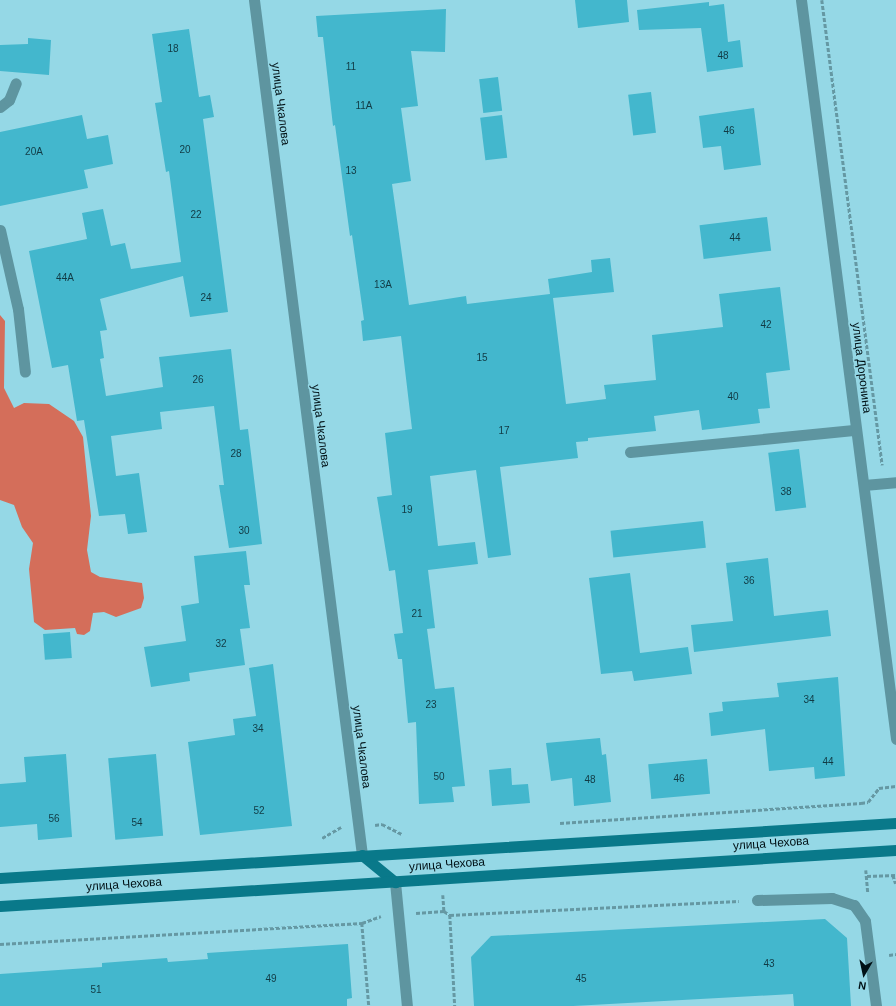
<!DOCTYPE html>
<meta charset="utf-8">
<style>
body{margin:0}
#map{position:relative;width:896px;height:1006px;overflow:hidden;background:#95d8e6;font-family:Helvetica,sans-serif}
div>[style]{position:absolute}
.forest>*{inset:0;background:#d46e5a}
.building>*{inset:0;background:#43b7cd;transform-origin:0 0}
.path>*{height:2.5px;margin-top:-1.25px;transform-origin:0;background:repeating-linear-gradient(90deg,#6598a3 0 4px,transparent 0 6px)}
.service>*{height:11px;margin:-5.5px;padding:0 5.5px;transform-origin:5.5px;border-radius:5.5px;background:#5e95a0}
.minor>*{height:11px;margin:-5.5px;padding:0 5.5px;transform-origin:5.5px;border-radius:5.5px;background:#5e95a0}
.secondary>*{height:11px;margin:-5.5px;padding:0 5.5px;transform-origin:5.5px;border-radius:5.5px;background:#09798a}
span{translate:-50% -50%;white-space:nowrap;text-align:center;line-height:1.15;-webkit-text-stroke:3px #95d8e6;paint-order:stroke}
.number-label{font-size:10px;color:#113a44}
.number-label span{-webkit-text-stroke-width:0}
.street-label{font-size:12px;color:#001116}
.north{position:absolute;left:844px;top:954px;width:40px;height:40px;-webkit-text-stroke:3px #95d8e6;paint-order:stroke;rotate:189deg;font-size:11px;font-weight:700;line-height:16px;text-align:center;color:#001116}
.north::after{content:'';display:block;margin:auto;width:14px;height:18px;background:#001116;clip-path:polygon(50% 0,100% 100%,50% 72%,0 100%)}
</style>
<div id="map">
<div class="forest">
<i style="clip-path:polygon(0 315px,5px 321px,4px 388px,14px 408px,24px 403px,49px 404px,74px 421px,83px 437px,91px 516px,87px 550px,91px 572px,100px 577px,142px 583px,144px 598px,141px 608px,116px 617px,104px 612px,93px 613px,90px 631px,84px 635px,77px 634px,75px 628px,45px 630px,34px 622px,29px 569px,33px 543px,22px 527px,14px 505px,0 500px)"></i>
</div>
<div class="building">
<i style="clip-path:polygon(575px 0,627px 0,629px 22px,578px 28px)"></i>
<i style="clip-path:polygon(709px 2px,709px 6px,724px 4px,728px 42px,740px 40px,743px 67px,707px 72px,701px 28px,639px 30px,637px 10px)"></i>
<i style="clip-path:polygon(446px 9px,445px 52px,411px 51px,418px 106px,401px 108px,411px 181px,392px 184px,409px 305px,466px 296px,467px 304px,550px 294px,548px 279px,592px 272px,591px 260px,610px 258px,614px 292px,553px 298px,566px 404px,606px 399px,604px 385px,656px 380px,652px 335px,723px 327px,719px 294px,780px 287px,790px 370px,766px 373px,770px 408px,758px 409px,760px 423px,702px 430px,699px 410px,654px 416px,656px 431px,588px 438px,588px 441px,576px 442px,578px 458px,500px 467px,511px 555px,488px 558px,476px 470px,430px 476px,438px 546px,475px 542px,478px 564px,428px 570px,435px 628px,427px 629px,435px 689px,454px 687px,465px 786px,452px 787px,454px 802px,419px 804px,416px 722px,408px 723px,402px 659px,398px 659px,394px 634px,403px 633px,395px 570px,389px 571px,377px 497px,392px 495px,385px 433px,412px 429px,401px 336px,363px 341px,361px 321px,364px 320px,352px 235px,350px 236px,335px 125px,333px 126px,323px 37px,318px 37px,316px 16px)"></i>
<i style="clip-path:polygon(189px 29px,199px 97px,210px 95px,214px 117px,203px 119px,228px 312px,190px 317px,183px 276px,100px 299px,107px 330px,100px 331px,104px 358px,100px 359px,106px 396px,163px 387px,159px 357px,231px 349px,240px 430px,248px 429px,262px 544px,229px 548px,219px 485px,224px 485px,214px 406px,160px 412px,162px 429px,111px 436px,116px 476px,139px 473px,147px 532px,128px 534px,125px 514px,99px 516px,84px 420px,77px 421px,68px 365px,52px 368px,29px 251px,87px 239px,82px 213px,103px 209px,111px 246px,125px 243px,131px 269px,181px 262px,169px 171px,166px 172px,155px 103px,162px 102px,152px 34px)"></i>
<i style="clip-path:polygon(28px 38px,51px 40px,49px 75px,0 71px,0 45px,28px 44px)"></i>
<i style="left:498px;top:77px;width:34px;height:19px;rotate:83deg"></i>
<i style="left:651px;top:92px;width:41px;height:23px;rotate:83deg"></i>
<i style="clip-path:polygon(754px 108px,761px 165px,724px 170px,721px 146px,703px 148px,699px 116px)"></i>
<i style="clip-path:polygon(82px 115px,87px 139px,108px 135px,113px 164px,84px 170px,88px 188px,0 206px,0 132px)"></i>
<i style="left:502px;top:115px;width:43px;height:22px;rotate:83deg"></i>
<i style="left:767px;top:217px;width:34px;height:68px;rotate:83deg"></i>
<i style="left:799px;top:449px;width:59px;height:31px;rotate:83deg"></i>
<i style="left:703px;top:521px;width:27px;height:93px;rotate:84deg"></i>
<i style="clip-path:polygon(246px 551px,250px 585px,244px 585px,250px 628px,240px 629px,245px 665px,189px 673px,190px 681px,151px 687px,144px 647px,186px 641px,181px 606px,199px 603px,194px 556px)"></i>
<i style="clip-path:polygon(768px 558px,774px 616px,828px 610px,831px 636px,694px 652px,691px 625px,733px 621px,726px 563px)"></i>
<i style="clip-path:polygon(630px 573px,640px 653px,688px 647px,692px 674px,634px 681px,632px 671px,601px 674px,589px 578px)"></i>
<i style="left:70px;top:632px;width:26px;height:27px;rotate:86deg"></i>
<i style="clip-path:polygon(273px 664px,292px 826px,200px 835px,188px 742px,235px 735px,233px 719px,256px 716px,249px 668px)"></i>
<i style="clip-path:polygon(838px 677px,845px 776px,815px 779px,814px 767px,769px 771px,765px 729px,711px 736px,709px 713px,723px 711px,722px 702px,779px 697px,777px 683px)"></i>
<i style="clip-path:polygon(600px 738px,602px 755px,606px 754px,611px 802px,574px 806px,572px 778px,551px 781px,546px 743px)"></i>
<i style="clip-path:polygon(66px 754px,72px 837px,38px 840px,37px 824px,0 827px,0 784px,26px 782px,24px 757px)"></i>
<i style="left:156px;top:754px;width:82px;height:48px;rotate:85deg"></i>
<i style="left:707px;top:759px;width:35px;height:59px;rotate:85deg"></i>
<i style="clip-path:polygon(511px 768px,512px 785px,528px 784px,530px 803px,492px 806px,489px 770px)"></i>
<i style="clip-path:polygon(825px 919px,847px 938px,851px 1006px,794px 1006px,793px 994px,573px 1006px,474px 1006px,471px 957px,491px 936px)"></i>
<i style="clip-path:polygon(348px 944px,352px 998px,347px 999px,347px 1006px,0 1006px,0 974px,102px 967px,102px 963px,167px 958px,168px 962px,208px 959px,207px 953px)"></i>
</div>
<div class="path">
<i style="left:822px;top:0;width:469px;rotate:82.6deg"></i>
<i style="left:560px;top:823px;width:302px;rotate:-3.8deg"></i>
<i style="left:861px;top:803px;width:7px;rotate:-8deg"></i>
<i style="left:868px;top:802px;width:18px;rotate:-52deg"></i>
<i style="left:879px;top:788px;width:17px;rotate:-7deg"></i>
<i style="left:375px;top:825px;width:7px;rotate:-8deg"></i>
<i style="left:382px;top:824px;width:22px;rotate:27deg"></i>
<i style="left:322px;top:838px;width:22px;rotate:-30deg"></i>
<i style="left:866px;top:870px;width:22px;rotate:85deg"></i>
<i style="left:893px;top:875px;width:9px;rotate:72deg"></i>
<i style="left:867px;top:876px;width:29px;rotate:-2deg"></i>
<i style="left:443px;top:895px;width:16px;rotate:86deg"></i>
<i style="left:416px;top:913px;width:28px;rotate:-4deg"></i>
<i style="left:444px;top:911px;width:7px;rotate:34deg"></i>
<i style="left:450px;top:915px;width:289px;rotate:-2.8deg"></i>
<i style="left:450px;top:915px;width:91px;rotate:86.9deg"></i>
<i style="left:362px;top:923px;width:83px;rotate:85.2deg"></i>
<i style="left:0;top:944px;width:363px;rotate:-3.3deg"></i>
<i style="left:362px;top:923px;width:20px;rotate:-20deg"></i>
<i style="left:889px;top:955px;width:7px;rotate:-8deg"></i>
</div>
<div class="service">
<i style="left:0;top:107px;width:11px;rotate:-38deg"></i>
<i style="left:9px;top:100px;width:18px;rotate:-68deg"></i>
<i style="left:0;top:230px;width:81px;rotate:77.2deg"></i>
<i style="left:18px;top:309px;width:63px;rotate:83.7deg"></i>
<i style="left:630px;top:452px;width:227px;rotate:-5.6deg"></i>
<i style="left:864px;top:485px;width:32px;rotate:-5deg"></i>
<i style="left:757px;top:900px;width:75px;rotate:-1.5deg"></i>
<i style="left:832px;top:898px;width:23px;rotate:18deg"></i>
<i style="left:854px;top:905px;width:19px;rotate:55deg"></i>
<i style="left:865px;top:921px;width:86px;rotate:82.6deg"></i>
</div>
<div class="minor">
<i style="left:254px;top:0;width:862px;rotate:82.8deg"></i>
<i style="left:801px;top:0;width:745px;rotate:82.67deg"></i>
<i style="left:395px;top:882px;width:125px;rotate:84.5deg"></i>
</div>
<div class="secondary">
<i style="left:362px;top:855px;width:43px;rotate:39.3deg"></i>
<i style="left:0;top:878px;width:898px;rotate:-3.51deg"></i>
<i style="left:0;top:906px;width:898px;rotate:-3.58deg"></i>
</div>
<div class="number-label">
<span style="left:173px;top:49px">18</span>
<span style="left:723px;top:56px">48</span>
<span style="left:351px;top:67px">11</span>
<span style="left:364px;top:106px">11А</span>
<span style="left:729px;top:131px">46</span>
<span style="left:185px;top:150px">20</span>
<span style="left:34px;top:152px">20А</span>
<span style="left:351px;top:171px">13</span>
<span style="left:196px;top:215px">22</span>
<span style="left:735px;top:238px">44</span>
<span style="left:65px;top:278px">44А</span>
<span style="left:383px;top:285px">13А</span>
<span style="left:206px;top:298px">24</span>
<span style="left:766px;top:325px">42</span>
<span style="left:482px;top:358px">15</span>
<span style="left:198px;top:380px">26</span>
<span style="left:733px;top:397px">40</span>
<span style="left:504px;top:431px">17</span>
<span style="left:236px;top:454px">28</span>
<span style="left:786px;top:492px">38</span>
<span style="left:407px;top:510px">19</span>
<span style="left:244px;top:531px">30</span>
<span style="left:749px;top:581px">36</span>
<span style="left:417px;top:614px">21</span>
<span style="left:221px;top:644px">32</span>
<span style="left:809px;top:700px">34</span>
<span style="left:431px;top:705px">23</span>
<span style="left:258px;top:729px">34</span>
<span style="left:828px;top:762px">44</span>
<span style="left:439px;top:777px">50</span>
<span style="left:679px;top:779px">46</span>
<span style="left:590px;top:780px">48</span>
<span style="left:259px;top:811px">52</span>
<span style="left:54px;top:819px">56</span>
<span style="left:137px;top:823px">54</span>
<span style="left:769px;top:964px">43</span>
<span style="left:271px;top:979px">49</span>
<span style="left:581px;top:979px">45</span>
<span style="left:96px;top:990px">51</span>
</div>
<div class="street-label">
<span style="left:280px;top:104px;rotate:83deg">улица Чкалова</span>
<span style="left:861px;top:368px;rotate:83deg">улица Доронина</span>
<span style="left:320px;top:426px;rotate:83deg">улица Чкалова</span>
<span style="left:361px;top:747px;rotate:83deg">улица Чкалова</span>
<span style="left:771px;top:844px;rotate:-4deg">улица Чехова</span>
<span style="left:447px;top:865px;rotate:-4deg">улица Чехова</span>
<span style="left:124px;top:885px;rotate:-4deg">улица Чехова</span>
</div>
<div class="north">N</div>
</div>
